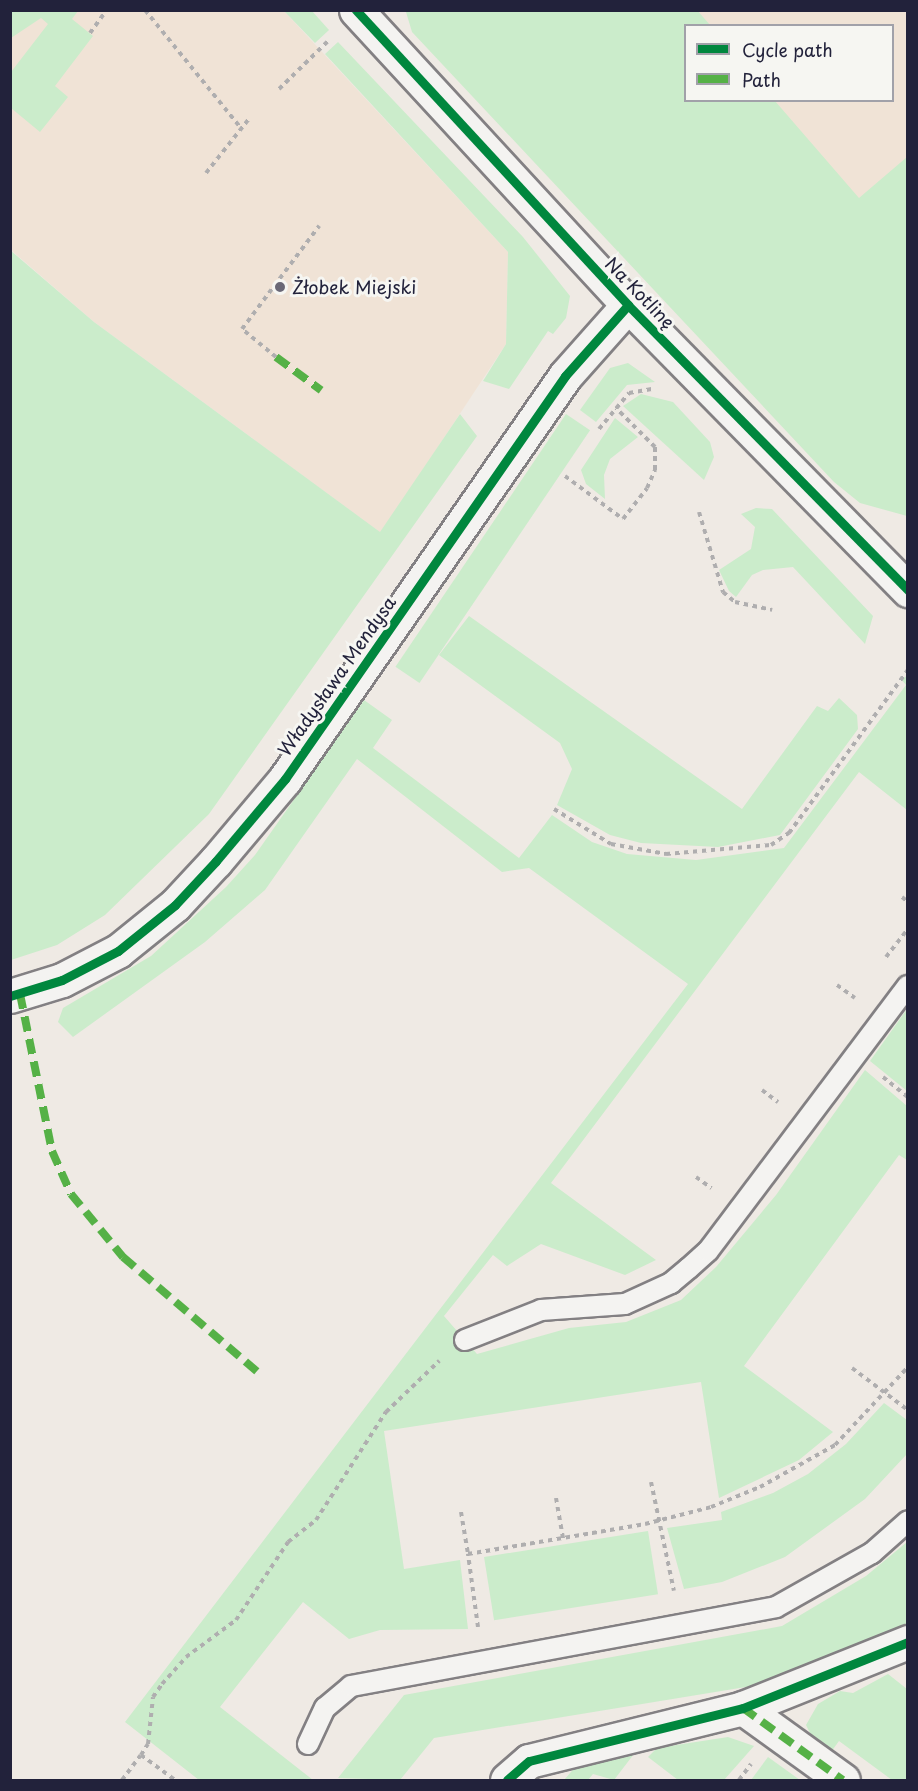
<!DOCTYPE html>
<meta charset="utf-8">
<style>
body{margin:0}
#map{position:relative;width:918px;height:1791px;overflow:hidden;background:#efeae4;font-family:"Playpen Sans",sans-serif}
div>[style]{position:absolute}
.built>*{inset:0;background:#f0e3d6}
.green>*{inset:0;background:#cbeccb;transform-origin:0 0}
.path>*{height:4px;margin-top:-2px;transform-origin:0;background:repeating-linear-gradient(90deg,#afaeaf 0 4.5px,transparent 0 9px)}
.roads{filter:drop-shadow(2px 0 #838083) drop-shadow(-2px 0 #838083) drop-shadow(0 2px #838083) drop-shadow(0 -2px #838083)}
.service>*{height:20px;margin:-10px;padding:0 10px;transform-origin:10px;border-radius:10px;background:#f4f3f1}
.minor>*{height:33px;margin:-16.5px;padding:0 16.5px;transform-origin:16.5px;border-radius:16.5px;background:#f4f3f1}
.tertiary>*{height:33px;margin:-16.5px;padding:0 16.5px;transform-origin:16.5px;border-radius:16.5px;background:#f4f3f1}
.quiet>*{height:8px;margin-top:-4px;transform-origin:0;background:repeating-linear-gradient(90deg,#55b146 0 15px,transparent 0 23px)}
.cycleway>*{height:9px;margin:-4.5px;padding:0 4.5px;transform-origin:4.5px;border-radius:4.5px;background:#00873e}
.dots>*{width:16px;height:16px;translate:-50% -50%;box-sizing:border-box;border:3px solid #f6f6f2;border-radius:50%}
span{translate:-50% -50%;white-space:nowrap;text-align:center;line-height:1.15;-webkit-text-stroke:6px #f6f6f2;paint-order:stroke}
.poi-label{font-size:18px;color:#22223b}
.left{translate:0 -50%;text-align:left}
.street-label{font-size:18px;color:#22223b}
.frame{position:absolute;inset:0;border:12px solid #22223b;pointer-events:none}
.legend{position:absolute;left:684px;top:24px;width:210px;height:78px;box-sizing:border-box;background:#f6f6f2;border:2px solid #a1a1a9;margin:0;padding:8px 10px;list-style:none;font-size:18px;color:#22223b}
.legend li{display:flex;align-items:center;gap:12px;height:30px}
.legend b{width:30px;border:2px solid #a1a1a9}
</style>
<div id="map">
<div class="built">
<i style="clip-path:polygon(11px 11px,284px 11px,508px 252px,506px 344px,381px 533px,94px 322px,11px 250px)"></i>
<i style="clip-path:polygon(evenodd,453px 11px,907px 11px,907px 250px,453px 11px,686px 26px,892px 26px,892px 100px,686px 100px,686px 26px)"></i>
</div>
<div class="green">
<i style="clip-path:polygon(11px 10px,78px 11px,72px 19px,93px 36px,55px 86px,68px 97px,40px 132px,11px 108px,11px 72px,48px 24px,41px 18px,11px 38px)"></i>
<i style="clip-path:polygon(697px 10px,710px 25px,686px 26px,686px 100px,775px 101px,859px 198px,907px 157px,907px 516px,860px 503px,834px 482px,412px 32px,406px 12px)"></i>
<i style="clip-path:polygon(284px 11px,312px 11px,329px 30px,315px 43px)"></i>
<i style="clip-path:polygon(338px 42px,523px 237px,570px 296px,566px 318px,553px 334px,548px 331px,509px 389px,483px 381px,506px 344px,508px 252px,325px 54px)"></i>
<i style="clip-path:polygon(10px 250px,94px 322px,380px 532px,460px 414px,477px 436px,209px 814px,105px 915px,57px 945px,11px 960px)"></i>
<i style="clip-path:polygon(628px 363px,655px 382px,627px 385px,596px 422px,580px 410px,610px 368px)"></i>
<i style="clip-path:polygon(641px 394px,673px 402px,710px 442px,714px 457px,704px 480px,623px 406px)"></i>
<i style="left:566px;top:414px;width:29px;height:305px;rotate:34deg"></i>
<i style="clip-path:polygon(615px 418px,638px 437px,610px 459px,604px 475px,605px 499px,586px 484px,581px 470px)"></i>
<i style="clip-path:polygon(756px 508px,772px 509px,873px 616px,865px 644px,793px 567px,763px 570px,752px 575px,736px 597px,729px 591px,719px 570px,751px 549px,755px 527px,741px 514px)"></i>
<i style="clip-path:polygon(469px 616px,742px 809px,817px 706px,828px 711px,839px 698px,857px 715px,858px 729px,780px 835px,718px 847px,641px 843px,610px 835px,557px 805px,572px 769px,560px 743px,439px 655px)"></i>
<i style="clip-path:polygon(907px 676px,907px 810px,859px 772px,551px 1183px,656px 1260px,625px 1275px,541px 1244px,507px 1266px,493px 1255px,444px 1316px,477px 1354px,569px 1328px,626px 1322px,681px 1300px,716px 1267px,776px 1195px,865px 1070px,907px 1106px,907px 1160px,899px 1155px,744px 1366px,833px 1432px,799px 1460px,719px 1498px,701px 1382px,384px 1431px,404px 1569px,460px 1560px,468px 1629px,380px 1630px,349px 1639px,303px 1602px,220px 1707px,313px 1780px,199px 1780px,125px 1722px,688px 984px,529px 868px,502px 872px,357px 759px,265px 890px,205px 942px,73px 1037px,58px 1022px,63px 1008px,151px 956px,226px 887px,255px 855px,364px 700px,392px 720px,373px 748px,519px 858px,552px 815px,592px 842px,627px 854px,696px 860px,784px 848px,906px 685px,901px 679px)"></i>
<i style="clip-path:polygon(907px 1009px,907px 1091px,870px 1061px)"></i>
<i style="clip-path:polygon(884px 1403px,907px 1420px,907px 1454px,865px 1499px,785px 1557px,722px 1582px,684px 1589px,667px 1528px,722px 1520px,721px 1512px,773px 1493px,808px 1474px,846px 1444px)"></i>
<i style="left:648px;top:1531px;width:64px;height:166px;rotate:81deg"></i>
<i style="clip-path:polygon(907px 1542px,907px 1624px,894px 1632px,764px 1684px,434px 1738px,400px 1780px,338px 1778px,404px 1695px,782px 1626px,866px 1576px)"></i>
<i style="clip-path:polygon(888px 1674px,907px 1689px,907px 1780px,892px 1780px,839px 1741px,831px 1752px,813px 1739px,806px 1725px,818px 1704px,840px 1691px,853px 1693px)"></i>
<i style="clip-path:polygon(728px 1737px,754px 1746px,724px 1780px,678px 1780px,648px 1757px,657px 1748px)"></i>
<i style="clip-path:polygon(591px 1749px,637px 1750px,614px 1780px,593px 1774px,588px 1780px,564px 1780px)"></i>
<i style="clip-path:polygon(768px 1757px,800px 1780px,751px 1780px)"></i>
</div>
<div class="path">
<i style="left:145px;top:10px;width:152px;rotate:50.9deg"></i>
<i style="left:90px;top:33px;width:29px;rotate:-54deg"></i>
<i style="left:279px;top:89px;width:69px;rotate:-44.4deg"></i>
<i style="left:206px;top:173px;width:68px;rotate:-51.6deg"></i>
<i style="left:276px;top:357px;width:44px;rotate:-140.5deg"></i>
<i style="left:242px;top:329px;width:129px;rotate:-53.2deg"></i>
<i style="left:599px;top:429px;width:47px;rotate:-50.2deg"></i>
<i style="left:629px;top:393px;width:23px;rotate:-10deg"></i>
<i style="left:565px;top:476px;width:72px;rotate:36.6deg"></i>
<i style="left:623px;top:519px;width:39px;rotate:-52deg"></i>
<i style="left:647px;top:488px;width:20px;rotate:-66deg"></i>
<i style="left:655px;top:470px;width:23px;rotate:-90deg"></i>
<i style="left:655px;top:447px;width:55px;rotate:-135deg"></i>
<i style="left:699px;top:512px;width:84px;rotate:73.3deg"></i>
<i style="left:723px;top:592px;width:16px;rotate:40deg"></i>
<i style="left:735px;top:602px;width:38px;rotate:12deg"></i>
<i style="left:554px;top:809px;width:67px;rotate:31.6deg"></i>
<i style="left:611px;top:844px;width:56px;rotate:10.3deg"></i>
<i style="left:666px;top:854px;width:105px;rotate:-4.9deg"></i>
<i style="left:771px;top:845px;width:22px;rotate:-34deg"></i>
<i style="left:789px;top:833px;width:202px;rotate:-53.9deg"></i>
<i style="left:902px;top:897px;width:8px;rotate:40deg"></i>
<i style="left:886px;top:957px;width:36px;rotate:-52deg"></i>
<i style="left:837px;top:985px;width:22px;rotate:36deg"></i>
<i style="left:883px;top:1077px;width:32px;rotate:39deg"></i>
<i style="left:762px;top:1090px;width:20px;rotate:37deg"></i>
<i style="left:696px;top:1177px;width:19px;rotate:36deg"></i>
<i style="left:852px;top:1368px;width:70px;rotate:36.9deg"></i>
<i style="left:651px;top:1482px;width:111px;rotate:78.1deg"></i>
<i style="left:556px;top:1498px;width:41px;rotate:80.1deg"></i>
<i style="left:461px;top:1512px;width:43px;rotate:80.5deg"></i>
<i style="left:478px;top:1627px;width:74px;rotate:-97.8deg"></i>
<i style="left:468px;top:1554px;width:180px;rotate:-9.6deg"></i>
<i style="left:645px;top:1524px;width:68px;rotate:-14.4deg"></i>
<i style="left:711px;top:1507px;width:53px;rotate:-22.2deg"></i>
<i style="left:760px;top:1487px;width:86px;rotate:-29.2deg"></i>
<i style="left:835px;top:1445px;width:107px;rotate:-46.9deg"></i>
<i style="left:141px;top:1755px;width:13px;rotate:-58deg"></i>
<i style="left:148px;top:1744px;width:47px;rotate:-83.9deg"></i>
<i style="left:153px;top:1697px;width:16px;rotate:-55deg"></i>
<i style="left:162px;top:1684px;width:36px;rotate:-48deg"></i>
<i style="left:186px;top:1657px;width:62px;rotate:-36.5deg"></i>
<i style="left:236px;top:1620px;width:94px;rotate:-56.3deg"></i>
<i style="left:288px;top:1542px;width:36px;rotate:-38deg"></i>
<i style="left:316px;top:1520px;width:129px;rotate:-57.1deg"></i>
<i style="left:386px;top:1412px;width:74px;rotate:-43.9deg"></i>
<i style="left:122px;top:1780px;width:31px;rotate:-53deg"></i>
<i style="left:141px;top:1755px;width:42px;rotate:36.3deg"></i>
<i style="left:739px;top:1780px;width:20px;rotate:-53deg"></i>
</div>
<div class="roads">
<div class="service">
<i style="left:465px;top:1340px;width:82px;rotate:-21.5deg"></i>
<i style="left:541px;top:1310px;width:84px;rotate:-4.1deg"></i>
<i style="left:625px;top:1304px;width:51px;rotate:-24.5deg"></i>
<i style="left:671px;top:1283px;width:23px;rotate:-40deg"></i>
<i style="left:689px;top:1268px;width:25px;rotate:-42deg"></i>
<i style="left:708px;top:1251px;width:332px;rotate:-53deg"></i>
<i style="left:308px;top:1744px;width:40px;rotate:-65deg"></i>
<i style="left:325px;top:1708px;width:34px;rotate:-40deg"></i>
<i style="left:351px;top:1686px;width:432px;rotate:-10.5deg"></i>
<i style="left:776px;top:1607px;width:110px;rotate:-29.4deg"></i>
<i style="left:872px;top:1553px;width:48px;rotate:-41.6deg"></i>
</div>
<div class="minor">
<i style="left:10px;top:996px;width:54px;rotate:-17.1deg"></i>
<i style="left:62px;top:980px;width:63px;rotate:-27.4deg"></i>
<i style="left:118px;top:951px;width:73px;rotate:-38.9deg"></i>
<i style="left:175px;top:905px;width:60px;rotate:-47deg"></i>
<i style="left:216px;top:861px;width:107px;rotate:-49.9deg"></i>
<i style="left:285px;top:779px;width:491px;rotate:-55.2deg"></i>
<i style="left:565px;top:376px;width:95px;rotate:-48.4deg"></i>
<i style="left:743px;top:1708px;width:123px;rotate:35.8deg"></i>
<i style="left:507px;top:1780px;width:29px;rotate:-41deg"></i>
<i style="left:529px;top:1761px;width:220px;rotate:-13.9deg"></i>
<i style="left:743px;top:1708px;width:178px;rotate:-21.8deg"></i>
</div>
<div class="tertiary">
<i style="left:356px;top:10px;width:401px;rotate:47.3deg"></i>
<i style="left:628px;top:305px;width:400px;rotate:45.5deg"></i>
</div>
</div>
<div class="quiet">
<i style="left:276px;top:357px;width:56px;rotate:36.3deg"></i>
<i style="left:20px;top:994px;width:160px;rotate:78.5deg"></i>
<i style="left:52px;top:1151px;width:47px;rotate:66.2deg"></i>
<i style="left:71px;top:1194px;width:82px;rotate:50.5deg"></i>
<i style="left:123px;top:1257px;width:179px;rotate:40.5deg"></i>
<i style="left:743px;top:1708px;width:123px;rotate:35.8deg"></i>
</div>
<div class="cycleway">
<i style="left:356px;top:10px;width:401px;rotate:47.3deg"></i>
<i style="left:628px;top:305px;width:400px;rotate:45.5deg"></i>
<i style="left:10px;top:996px;width:54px;rotate:-17.1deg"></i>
<i style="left:62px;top:980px;width:63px;rotate:-27.4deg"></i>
<i style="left:118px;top:951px;width:73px;rotate:-38.9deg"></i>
<i style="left:175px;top:905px;width:60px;rotate:-47deg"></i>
<i style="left:216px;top:861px;width:107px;rotate:-49.9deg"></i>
<i style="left:285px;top:779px;width:491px;rotate:-55.2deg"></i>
<i style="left:565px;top:376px;width:95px;rotate:-48.4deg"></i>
<i style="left:507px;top:1780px;width:29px;rotate:-41deg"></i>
<i style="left:529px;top:1761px;width:220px;rotate:-13.9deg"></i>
<i style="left:743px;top:1708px;width:178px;rotate:-21.8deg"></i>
</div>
<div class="dots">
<i style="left:280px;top:287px;background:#6a6876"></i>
</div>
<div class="poi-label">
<span class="left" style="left:292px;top:287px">Żłobek Miejski</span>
</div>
<div class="street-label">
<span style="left:640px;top:293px;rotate:46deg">Na Kotlinę</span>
<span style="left:337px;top:676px;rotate:-55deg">Władysława Mendysa</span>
</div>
<div class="frame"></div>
<ul class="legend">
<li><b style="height:8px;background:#00873e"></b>Cycle path</li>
<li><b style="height:8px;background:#55b146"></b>Path</li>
</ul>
</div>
